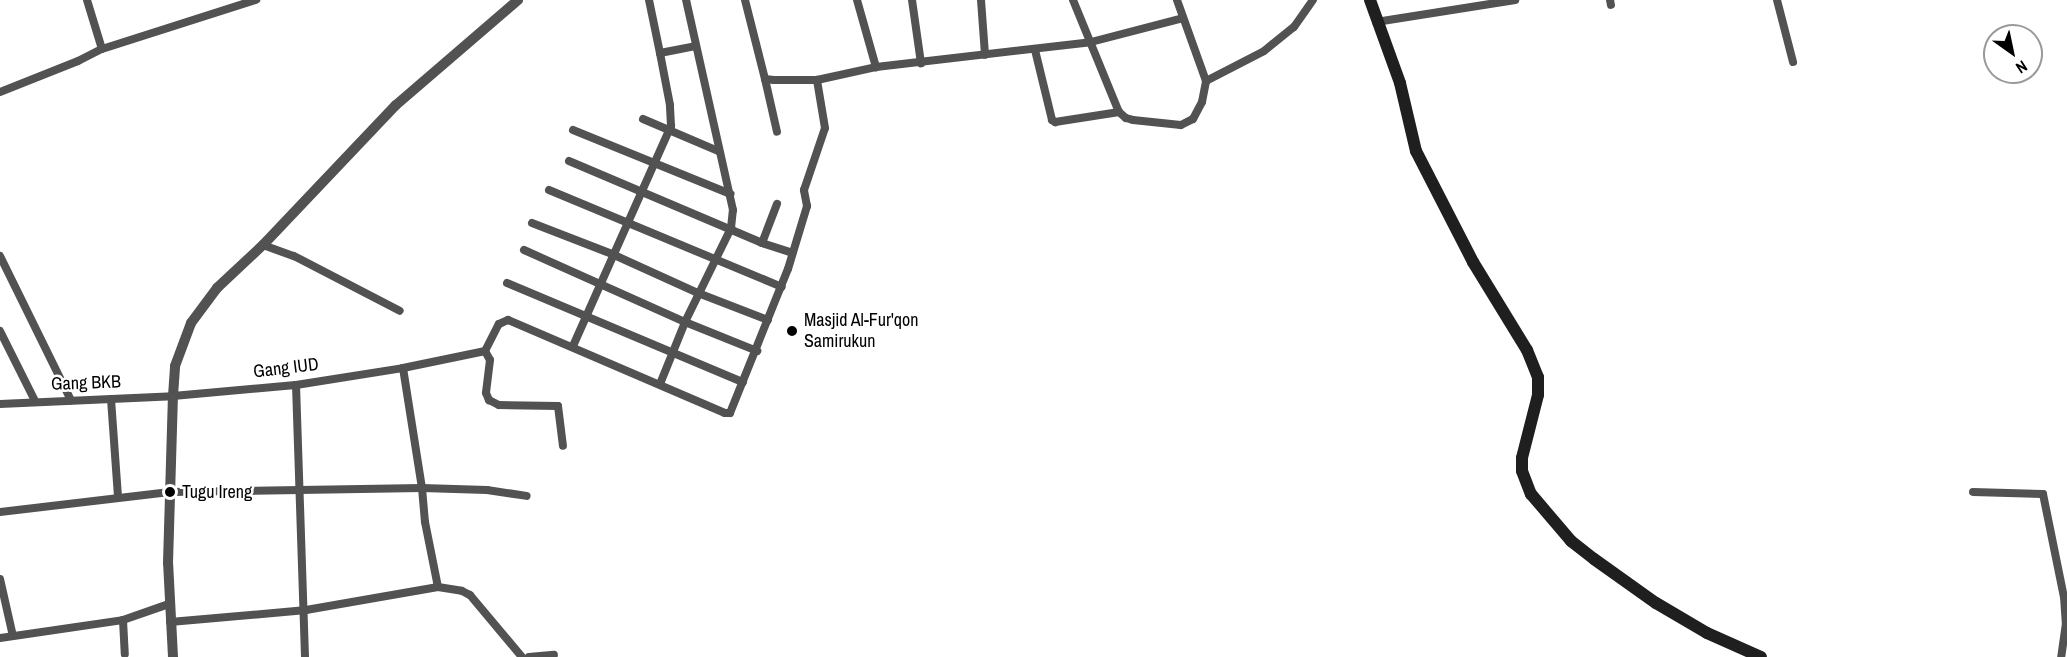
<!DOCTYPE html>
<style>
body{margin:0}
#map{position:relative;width:2067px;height:657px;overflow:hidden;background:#fff;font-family:"Archivo Narrow",sans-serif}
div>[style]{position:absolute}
.minor>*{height:8px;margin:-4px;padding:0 4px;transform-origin:4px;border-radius:4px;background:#525252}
.tertiary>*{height:10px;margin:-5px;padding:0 5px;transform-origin:5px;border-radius:5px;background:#525252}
.secondary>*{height:12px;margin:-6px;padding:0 6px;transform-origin:6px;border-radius:6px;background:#1f1f1f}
.dots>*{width:16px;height:16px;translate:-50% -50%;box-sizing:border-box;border:3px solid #fff;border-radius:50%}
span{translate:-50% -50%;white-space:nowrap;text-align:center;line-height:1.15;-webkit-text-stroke:5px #fff;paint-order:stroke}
.poi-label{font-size:18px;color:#000}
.left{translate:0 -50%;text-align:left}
.street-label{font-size:18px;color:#000}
.north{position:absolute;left:1983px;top:24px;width:60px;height:60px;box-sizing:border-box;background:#fff;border:2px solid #999;border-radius:50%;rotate:147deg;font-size:16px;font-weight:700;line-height:24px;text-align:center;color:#000}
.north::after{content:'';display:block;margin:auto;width:21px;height:27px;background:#000;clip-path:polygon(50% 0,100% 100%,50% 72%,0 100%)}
</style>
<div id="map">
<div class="minor">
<i style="left:87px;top:0;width:51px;rotate:73deg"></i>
<i style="left:649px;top:0;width:54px;rotate:78.3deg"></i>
<i style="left:745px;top:0;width:81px;rotate:75.8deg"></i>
<i style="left:765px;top:79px;width:9px;rotate:6deg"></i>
<i style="left:774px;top:80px;width:43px"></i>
<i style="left:817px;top:80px;width:60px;rotate:-12.4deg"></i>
<i style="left:876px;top:67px;width:216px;rotate:-6.6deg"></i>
<i style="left:1091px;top:42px;width:95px;rotate:-14.6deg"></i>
<i style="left:857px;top:0;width:70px;rotate:74.2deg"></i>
<i style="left:912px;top:0;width:64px;rotate:81.9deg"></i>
<i style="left:981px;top:0;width:55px;rotate:85.8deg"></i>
<i style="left:1073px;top:0;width:121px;rotate:67.7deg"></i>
<i style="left:1119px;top:112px;width:9px;rotate:41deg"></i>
<i style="left:1126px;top:118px;width:7px;rotate:16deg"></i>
<i style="left:1133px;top:120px;width:48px;rotate:5.9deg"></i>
<i style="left:1181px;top:125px;width:13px;rotate:-27deg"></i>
<i style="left:1193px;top:119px;width:19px;rotate:-62deg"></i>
<i style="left:1202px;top:102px;width:21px;rotate:-79deg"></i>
<i style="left:1206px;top:81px;width:86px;rotate:-109.7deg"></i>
<i style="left:1610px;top:0;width:5px;rotate:79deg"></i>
<i style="left:1777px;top:0;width:64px;rotate:75.5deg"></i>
<i style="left:1376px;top:22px;width:141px;rotate:-9deg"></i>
<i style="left:1035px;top:50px;width:72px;rotate:76.3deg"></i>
<i style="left:1052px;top:120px;width:4px;rotate:34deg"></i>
<i style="left:1055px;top:122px;width:65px;rotate:-8.9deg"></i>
<i style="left:765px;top:79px;width:54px;rotate:77.2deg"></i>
<i style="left:1206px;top:81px;width:65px;rotate:-27.3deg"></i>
<i style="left:1264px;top:51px;width:38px;rotate:-39deg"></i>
<i style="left:1294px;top:27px;width:33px;rotate:-55deg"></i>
<i style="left:0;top:92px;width:84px;rotate:-21.7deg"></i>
<i style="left:78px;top:61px;width:27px;rotate:-27deg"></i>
<i style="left:102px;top:49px;width:162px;rotate:-17.7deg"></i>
<i style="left:643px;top:119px;width:82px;rotate:23.1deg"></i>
<i style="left:573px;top:130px;width:170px;rotate:22.1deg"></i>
<i style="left:569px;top:161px;width:210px;rotate:23deg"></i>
<i style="left:762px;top:243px;width:32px;rotate:18deg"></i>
<i style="left:549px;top:190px;width:252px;rotate:22.6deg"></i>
<i style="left:532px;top:223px;width:86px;rotate:21.2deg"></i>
<i style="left:612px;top:254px;width:94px;rotate:24.4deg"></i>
<i style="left:698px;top:293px;width:75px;rotate:21.1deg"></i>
<i style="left:762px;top:243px;width:42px;rotate:-69deg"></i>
<i style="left:263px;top:245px;width:33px;rotate:20deg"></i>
<i style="left:294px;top:256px;width:119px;rotate:27.4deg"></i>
<i style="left:524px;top:250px;width:176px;rotate:24.1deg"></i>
<i style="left:685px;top:322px;width:78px;rotate:21.9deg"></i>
<i style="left:0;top:256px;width:161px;rotate:63.8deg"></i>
<i style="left:507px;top:283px;width:256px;rotate:22.8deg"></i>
<i style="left:0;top:331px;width:78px;rotate:63.4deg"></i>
<i style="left:573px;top:346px;width:241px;rotate:-66deg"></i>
<i style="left:671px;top:126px;width:21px;rotate:-93deg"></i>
<i style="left:670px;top:105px;width:53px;rotate:-100.9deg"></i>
<i style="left:660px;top:53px;width:36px;rotate:-11deg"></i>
<i style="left:485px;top:351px;width:30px;rotate:-63deg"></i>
<i style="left:499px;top:324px;width:10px;rotate:-24deg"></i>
<i style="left:508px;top:320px;width:236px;rotate:23.2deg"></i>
<i style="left:725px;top:413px;width:5px"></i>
<i style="left:730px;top:413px;width:155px;rotate:-68.1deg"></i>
<i style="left:788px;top:269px;width:66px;rotate:-73.2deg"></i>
<i style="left:807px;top:206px;width:16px;rotate:-101deg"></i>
<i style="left:804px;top:190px;width:65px;rotate:-71.3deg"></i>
<i style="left:825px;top:128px;width:49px;rotate:-99.5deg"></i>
<i style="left:485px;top:351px;width:10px;rotate:61deg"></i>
<i style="left:490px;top:360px;width:33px;rotate:97deg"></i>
<i style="left:486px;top:393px;width:8px;rotate:67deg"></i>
<i style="left:489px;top:400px;width:11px;rotate:27deg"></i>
<i style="left:499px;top:405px;width:59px;rotate:1deg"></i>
<i style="left:558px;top:406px;width:40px;rotate:82.9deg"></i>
<i style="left:403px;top:368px;width:121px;rotate:81deg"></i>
<i style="left:422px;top:488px;width:34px;rotate:85deg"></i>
<i style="left:425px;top:522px;width:66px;rotate:78.7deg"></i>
<i style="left:438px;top:587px;width:24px;rotate:9deg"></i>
<i style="left:462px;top:591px;width:9px;rotate:27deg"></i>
<i style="left:470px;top:595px;width:81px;rotate:50deg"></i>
<i style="left:660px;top:384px;width:67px;rotate:-68deg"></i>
<i style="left:685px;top:322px;width:105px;rotate:-63.9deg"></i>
<i style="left:731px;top:228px;width:18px;rotate:-84deg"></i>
<i style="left:733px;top:210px;width:215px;rotate:-102.6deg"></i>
<i style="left:296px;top:385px;width:272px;rotate:88.1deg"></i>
<i style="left:111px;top:399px;width:98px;rotate:85.9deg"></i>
<i style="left:0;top:404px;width:173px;rotate:-2.6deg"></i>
<i style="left:173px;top:396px;width:123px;rotate:-5.1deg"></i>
<i style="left:296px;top:385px;width:108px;rotate:-9deg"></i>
<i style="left:403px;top:368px;width:84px;rotate:-11.7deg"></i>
<i style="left:1973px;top:492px;width:70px;rotate:1.6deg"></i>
<i style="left:2043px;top:494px;width:105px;rotate:78.5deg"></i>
<i style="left:2064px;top:597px;width:26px;rotate:86deg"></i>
<i style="left:2066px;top:623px;width:34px;rotate:98deg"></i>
<i style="left:0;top:512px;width:171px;rotate:-6.7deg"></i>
<i style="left:170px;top:492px;width:252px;rotate:-0.9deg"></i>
<i style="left:422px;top:488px;width:65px;rotate:1.8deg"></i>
<i style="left:487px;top:490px;width:40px;rotate:8.5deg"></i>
<i style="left:0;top:579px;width:58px;rotate:77.2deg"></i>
<i style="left:123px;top:620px;width:34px;rotate:87deg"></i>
<i style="left:170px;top:622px;width:137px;rotate:-5deg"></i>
<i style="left:306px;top:610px;width:134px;rotate:-9.9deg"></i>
<i style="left:0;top:638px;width:124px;rotate:-8.3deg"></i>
<i style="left:123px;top:620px;width:49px;rotate:-19.2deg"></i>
<i style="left:529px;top:657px;width:25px;rotate:-5deg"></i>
</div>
<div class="tertiary">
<i style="left:173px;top:657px;width:94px;rotate:-93deg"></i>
<i style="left:168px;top:563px;width:167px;rotate:-88.3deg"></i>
<i style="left:173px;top:396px;width:30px;rotate:-86deg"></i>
<i style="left:175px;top:366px;width:46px;rotate:-69.6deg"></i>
<i style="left:191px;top:323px;width:44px;rotate:-53.4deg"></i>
<i style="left:217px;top:288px;width:63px;rotate:-43.1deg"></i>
<i style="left:263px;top:245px;width:193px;rotate:-46.5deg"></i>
<i style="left:396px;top:105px;width:161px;rotate:-40.7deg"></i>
</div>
<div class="secondary">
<i style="left:1370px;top:0;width:88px;rotate:70.1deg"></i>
<i style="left:1400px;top:83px;width:70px;rotate:76.8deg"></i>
<i style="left:1416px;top:151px;width:125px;rotate:62.8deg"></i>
<i style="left:1473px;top:262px;width:103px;rotate:58.5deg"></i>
<i style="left:1527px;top:350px;width:29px;rotate:68deg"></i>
<i style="left:1538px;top:377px;width:18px;rotate:90deg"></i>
<i style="left:1538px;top:395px;width:65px;rotate:104.3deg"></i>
<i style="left:1522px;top:458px;width:13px;rotate:90deg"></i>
<i style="left:1522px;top:471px;width:25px;rotate:69deg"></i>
<i style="left:1531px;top:494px;width:62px;rotate:49.6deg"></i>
<i style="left:1571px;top:541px;width:29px;rotate:38deg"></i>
<i style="left:1594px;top:559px;width:76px;rotate:35.4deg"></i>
<i style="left:1656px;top:603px;width:59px;rotate:30.5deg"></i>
<i style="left:1707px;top:633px;width:59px;rotate:24deg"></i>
</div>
<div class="dots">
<i style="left:792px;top:331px;background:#000"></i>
<i style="left:170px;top:492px;background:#000"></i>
</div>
<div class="poi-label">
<span class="left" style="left:804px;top:331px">Masjid Al-Fur'qon<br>Samirukun</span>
<span class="left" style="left:182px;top:492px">Tugu Ireng</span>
</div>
<div class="street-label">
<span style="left:286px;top:368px;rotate:-7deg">Gang IUD</span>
<span style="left:86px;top:383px;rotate:-2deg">Gang BKB</span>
</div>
<div class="north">N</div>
</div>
